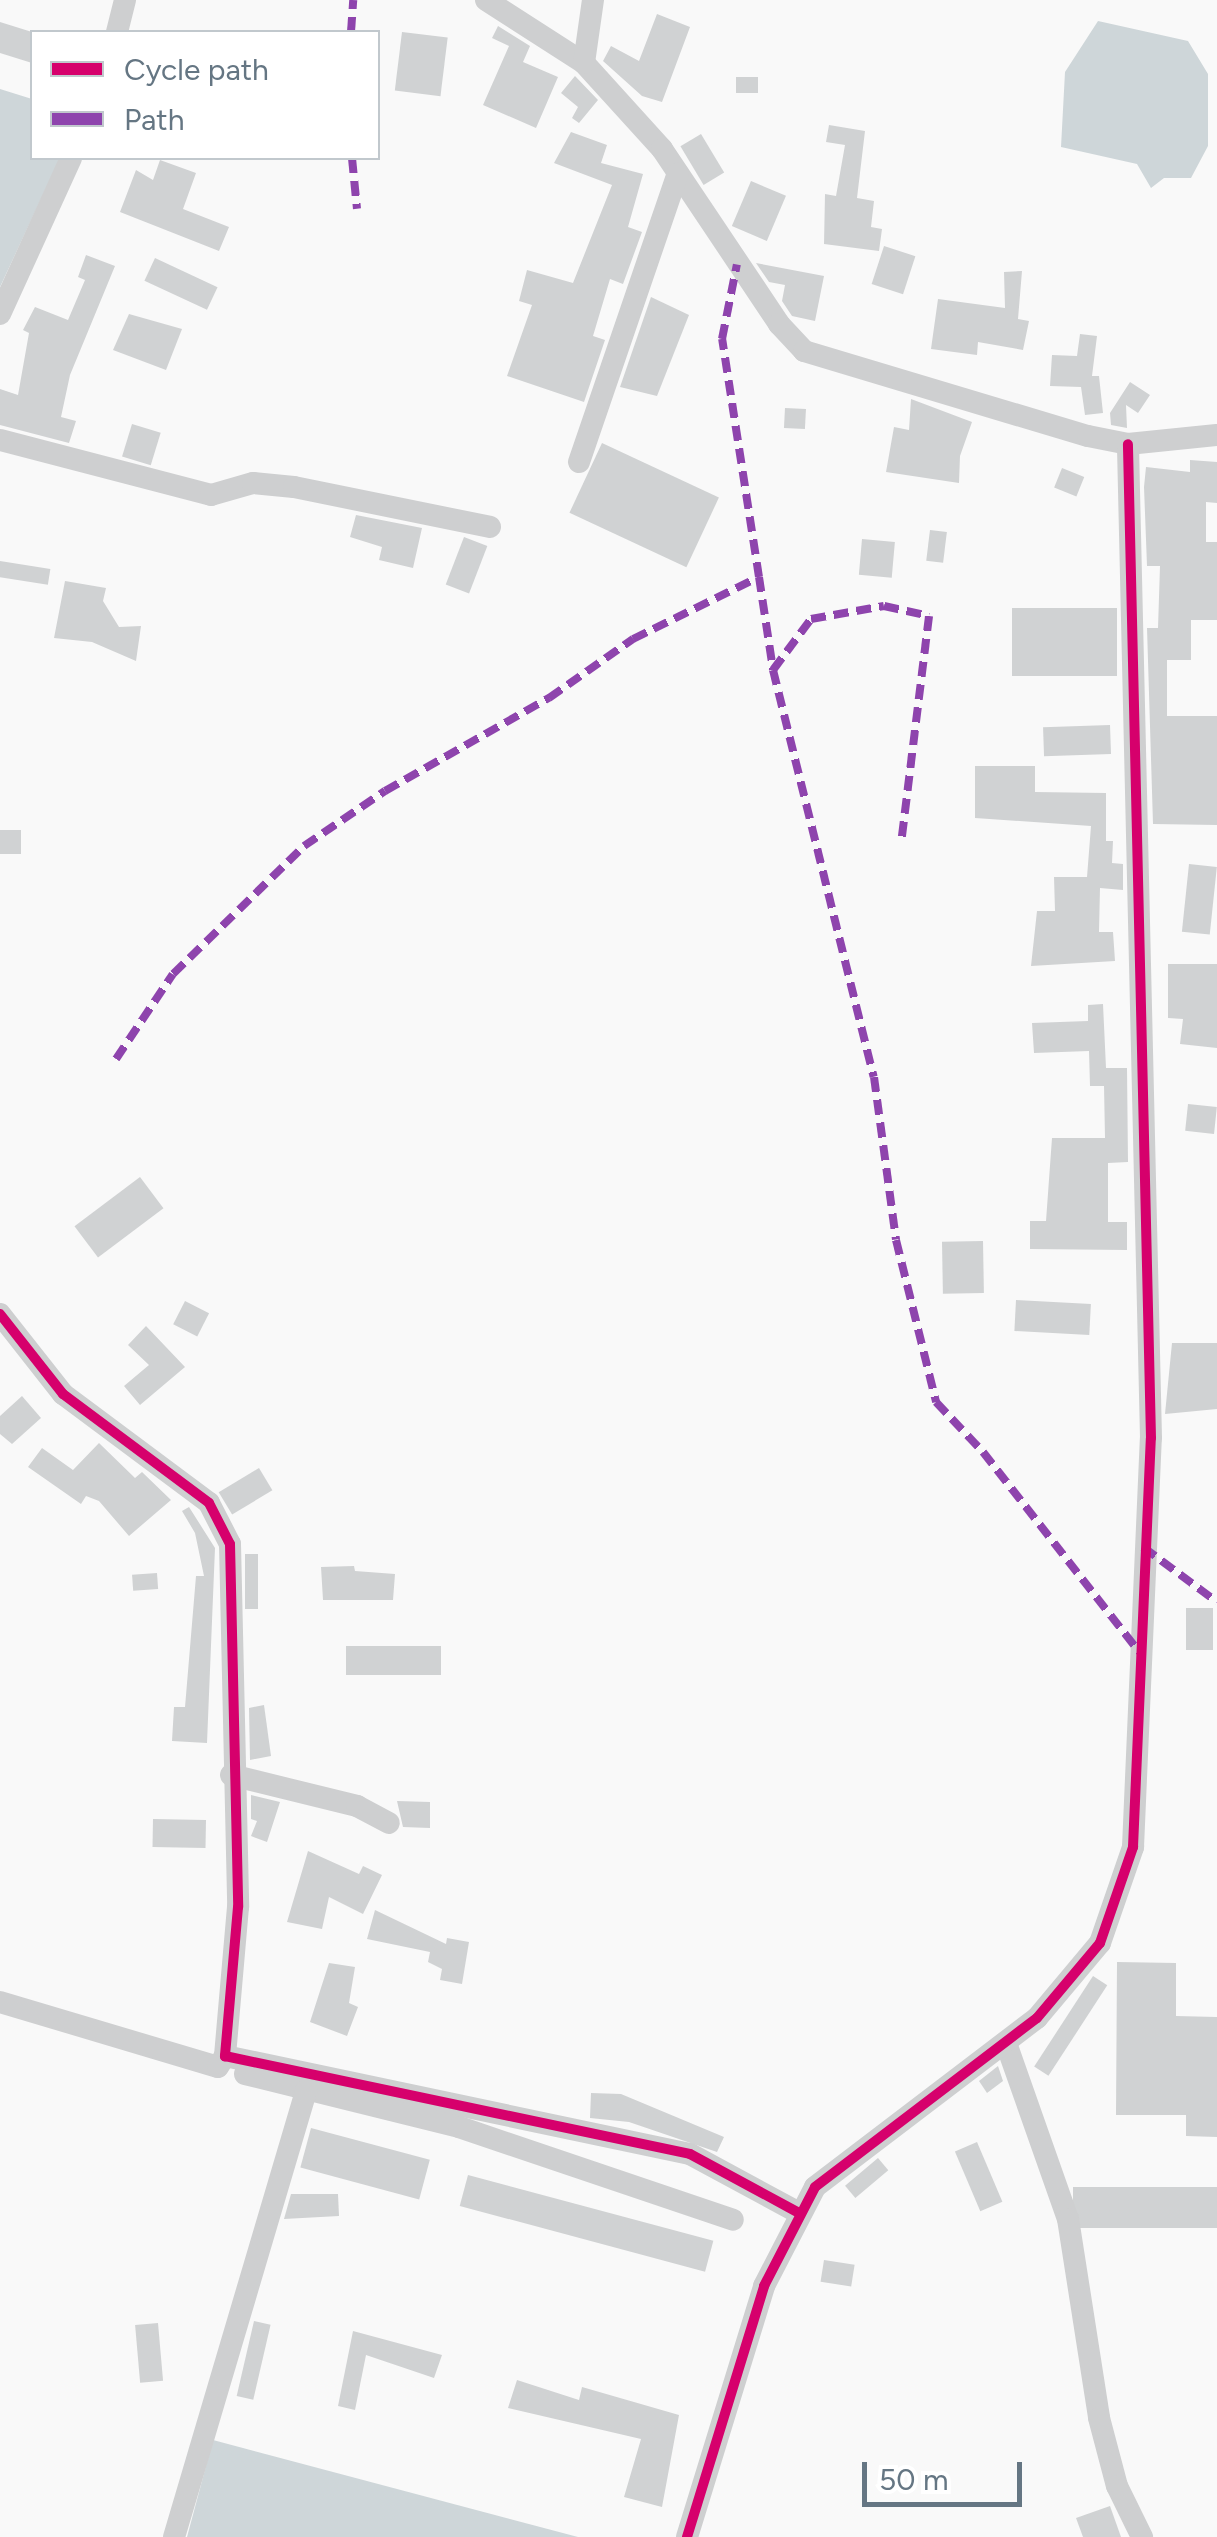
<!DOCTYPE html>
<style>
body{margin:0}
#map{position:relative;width:1217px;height:2537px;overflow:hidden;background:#f9f9f9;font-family:Figtree,sans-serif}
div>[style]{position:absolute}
.water>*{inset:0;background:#ced6d9}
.building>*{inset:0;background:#d0d2d3;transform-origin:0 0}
.minor>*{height:22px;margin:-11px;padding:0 11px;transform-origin:11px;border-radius:11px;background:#cecfd0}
.quiet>*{height:8px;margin-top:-4px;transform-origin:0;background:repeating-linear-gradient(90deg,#8e44ad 0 15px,transparent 0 23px)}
.cycleway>*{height:10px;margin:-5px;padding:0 5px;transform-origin:5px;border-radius:5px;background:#d6006c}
span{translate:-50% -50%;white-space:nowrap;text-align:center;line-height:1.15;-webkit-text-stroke:10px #fff;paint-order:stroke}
.legend{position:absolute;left:30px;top:30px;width:350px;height:130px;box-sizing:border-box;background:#fff;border:2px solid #c1c8cd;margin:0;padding:12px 18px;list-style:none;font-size:30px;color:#657683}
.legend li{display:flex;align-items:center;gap:20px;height:50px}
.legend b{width:50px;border:2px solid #c1c8cd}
.scale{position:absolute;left:862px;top:2462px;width:160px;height:45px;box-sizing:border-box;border:5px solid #657683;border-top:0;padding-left:12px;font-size:30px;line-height:35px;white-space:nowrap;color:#657683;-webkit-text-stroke:8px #fff;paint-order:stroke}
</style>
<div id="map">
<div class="water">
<i style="clip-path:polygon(1098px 21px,1188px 41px,1208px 74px,1208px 146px,1191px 178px,1164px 178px,1151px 188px,1137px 164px,1061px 147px,1065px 72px)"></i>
<i style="clip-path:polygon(0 89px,32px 99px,32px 158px,60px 158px,0 287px)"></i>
<i style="clip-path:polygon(213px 2440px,578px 2537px,187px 2537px)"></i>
</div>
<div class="building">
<i style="clip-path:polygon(657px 14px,690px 27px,662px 102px,642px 96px,603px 61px,611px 46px,639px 61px)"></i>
<i style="clip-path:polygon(0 22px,32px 32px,32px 63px,0 53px)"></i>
<i style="clip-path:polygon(498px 26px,530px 46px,523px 62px,558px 77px,536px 128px,483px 105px,509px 46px,492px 38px)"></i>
<i style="left:402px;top:32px;width:46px;height:59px;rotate:7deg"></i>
<i style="clip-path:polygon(575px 76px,598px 100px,579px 123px,572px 118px,578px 107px,561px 93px)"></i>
<i style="left:736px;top:77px;width:22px;height:16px"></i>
<i style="clip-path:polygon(829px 125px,865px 131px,857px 198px,874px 201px,871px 227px,882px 229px,879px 251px,824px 244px,825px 194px,836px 196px,845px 145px,826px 142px)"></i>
<i style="clip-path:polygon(571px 132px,607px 145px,601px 163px,643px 174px,628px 227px,642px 232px,623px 284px,610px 279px,593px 336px,605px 340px,584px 402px,507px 376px,532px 305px,519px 301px,527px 270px,573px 283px,612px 185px,554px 163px)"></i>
<i style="left:701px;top:134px;width:45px;height:24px;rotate:59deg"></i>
<i style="clip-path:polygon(160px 160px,196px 173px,183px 209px,229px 227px,219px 251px,120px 212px,136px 170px,153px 180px)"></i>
<i style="left:751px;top:181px;width:38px;height:49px;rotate:23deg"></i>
<i style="left:884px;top:246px;width:33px;height:40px;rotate:18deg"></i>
<i style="clip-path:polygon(86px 255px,115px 266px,70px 375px,61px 417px,76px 421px,69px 443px,0 425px,0 389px,18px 395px,29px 333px,23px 330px,35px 307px,68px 320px,85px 280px,78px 277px)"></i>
<i style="left:155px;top:258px;width:69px;height:25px;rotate:25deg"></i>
<i style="clip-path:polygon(756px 263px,824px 276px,815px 321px,792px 316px,782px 301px,785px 285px,769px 282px)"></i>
<i style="clip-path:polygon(1022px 271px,1018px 319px,1029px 321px,1023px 350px,978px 342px,977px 355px,931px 349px,938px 299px,1005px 308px,1004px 272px)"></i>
<i style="clip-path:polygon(651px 297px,689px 315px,657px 396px,620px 387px)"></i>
<i style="clip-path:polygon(129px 314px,182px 329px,166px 370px,113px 350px)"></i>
<i style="clip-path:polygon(1080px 334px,1097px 336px,1092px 376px,1099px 376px,1103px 413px,1085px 415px,1081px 387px,1050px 386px,1052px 355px,1077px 356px)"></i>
<i style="clip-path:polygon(1130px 382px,1150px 395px,1138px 413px,1126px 405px,1127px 428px,1111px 425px,1110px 413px)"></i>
<i style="clip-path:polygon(911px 399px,972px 422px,960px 456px,959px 483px,886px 472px,894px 427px,909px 430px)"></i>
<i style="left:785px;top:408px;width:21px;height:20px;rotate:3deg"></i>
<i style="left:132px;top:424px;width:30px;height:34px;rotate:17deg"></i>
<i style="left:602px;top:443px;width:129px;height:77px;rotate:25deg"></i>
<i style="clip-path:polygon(1190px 460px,1217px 462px,1217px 503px,1206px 502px,1206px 542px,1217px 542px,1217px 620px,1191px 620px,1191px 660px,1167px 660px,1167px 716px,1217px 716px,1217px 825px,1153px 824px,1147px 628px,1158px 628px,1160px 566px,1147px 566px,1144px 487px,1146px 467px,1190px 472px)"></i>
<i style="left:1062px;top:468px;width:24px;height:21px;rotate:22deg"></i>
<i style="clip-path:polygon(356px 515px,422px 528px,413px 568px,379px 560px,382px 547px,350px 537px)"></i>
<i style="left:930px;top:530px;width:17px;height:31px;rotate:7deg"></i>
<i style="left:464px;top:537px;width:25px;height:51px;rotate:21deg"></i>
<i style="left:862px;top:539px;width:33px;height:36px;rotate:5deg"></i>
<i style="left:0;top:561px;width:51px;height:16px;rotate:9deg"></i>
<i style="clip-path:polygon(65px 581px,106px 588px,103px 601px,119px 627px,141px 626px,136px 661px,92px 642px,54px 638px)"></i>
<i style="left:1012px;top:608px;width:105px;height:68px"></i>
<i style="left:1110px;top:725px;width:29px;height:67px;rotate:88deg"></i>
<i style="clip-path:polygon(975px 766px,1035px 766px,1035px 792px,1106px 793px,1106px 841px,1113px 841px,1112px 863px,1123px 864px,1123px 890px,1100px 888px,1099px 932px,1113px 932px,1115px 961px,1031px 966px,1037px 911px,1055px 911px,1054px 877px,1087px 877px,1091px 826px,975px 818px)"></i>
<i style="left:0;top:830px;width:21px;height:24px"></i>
<i style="left:1189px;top:864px;width:28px;height:68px;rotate:6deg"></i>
<i style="clip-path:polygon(1168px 964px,1217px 964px,1217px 1048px,1180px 1044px,1183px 1019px,1168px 1018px)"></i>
<i style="clip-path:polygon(1103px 1004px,1106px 1068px,1127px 1068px,1128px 1162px,1108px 1163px,1108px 1222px,1127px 1222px,1127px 1250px,1030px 1249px,1030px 1221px,1046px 1221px,1052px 1138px,1105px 1138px,1104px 1086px,1090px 1086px,1089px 1051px,1034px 1053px,1032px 1023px,1088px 1021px,1088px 1005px)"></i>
<i style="left:1188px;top:1104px;width:29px;height:27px;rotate:6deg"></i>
<i style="left:140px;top:1177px;width:39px;height:82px;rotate:53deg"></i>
<i style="left:983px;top:1241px;width:52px;height:41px;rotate:89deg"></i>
<i style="left:1016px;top:1300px;width:75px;height:31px;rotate:3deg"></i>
<i style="left:185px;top:1301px;width:27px;height:26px;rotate:27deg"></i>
<i style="clip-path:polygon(146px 1326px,185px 1367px,140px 1405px,124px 1386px,149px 1365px,128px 1345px)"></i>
<i style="clip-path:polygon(1172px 1343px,1217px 1343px,1217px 1409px,1165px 1414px)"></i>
<i style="clip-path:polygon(22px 1396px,41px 1418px,12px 1444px,0 1434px,0 1416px)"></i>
<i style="clip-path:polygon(99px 1443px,135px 1478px,142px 1472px,171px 1500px,129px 1536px,99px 1501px,86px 1496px,81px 1504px,28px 1467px,42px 1448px,73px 1470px)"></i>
<i style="left:259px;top:1468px;width:26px;height:47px;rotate:59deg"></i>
<i style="clip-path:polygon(189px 1507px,215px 1548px,207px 1743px,172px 1741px,174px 1707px,185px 1707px,196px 1576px,204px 1576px,195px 1533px,182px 1511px)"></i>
<i style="left:245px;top:1554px;width:13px;height:55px"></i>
<i style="clip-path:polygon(354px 1566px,355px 1571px,395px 1574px,393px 1600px,323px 1600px,321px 1567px)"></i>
<i style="left:157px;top:1573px;width:16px;height:25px;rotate:86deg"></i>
<i style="left:1186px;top:1608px;width:27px;height:42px"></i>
<i style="left:346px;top:1646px;width:95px;height:29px"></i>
<i style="clip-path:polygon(264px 1705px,271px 1756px,250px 1760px,249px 1708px)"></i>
<i style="clip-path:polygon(251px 1795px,280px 1802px,267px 1842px,251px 1836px,257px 1821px,251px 1819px)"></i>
<i style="clip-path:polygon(397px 1801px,430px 1802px,430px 1828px,403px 1827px)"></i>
<i style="left:153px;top:1819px;width:53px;height:28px;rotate:1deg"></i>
<i style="clip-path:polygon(308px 1851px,359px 1874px,363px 1866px,382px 1875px,363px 1914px,329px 1897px,322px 1929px,287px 1922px)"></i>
<i style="clip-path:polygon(375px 1910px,446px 1944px,447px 1938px,469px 1942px,462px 1984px,440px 1980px,442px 1969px,428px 1962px,430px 1952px,367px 1939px)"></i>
<i style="clip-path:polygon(1117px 1962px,1176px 1963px,1176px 2016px,1217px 2017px,1217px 2137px,1186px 2136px,1186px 2115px,1116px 2115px)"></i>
<i style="clip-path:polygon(329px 1963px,355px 1967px,349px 2003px,358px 2007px,347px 2036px,310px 2022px)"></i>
<i style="left:1093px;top:1976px;width:17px;height:108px;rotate:33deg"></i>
<i style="clip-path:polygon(998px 2066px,1003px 2081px,987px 2093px,979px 2081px)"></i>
<i style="clip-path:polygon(591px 2093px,621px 2094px,724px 2137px,717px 2152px,629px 2122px,590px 2118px)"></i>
<i style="left:311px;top:2128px;width:123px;height:41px;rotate:15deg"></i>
<i style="left:977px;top:2142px;width:65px;height:24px;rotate:67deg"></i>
<i style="left:878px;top:2158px;width:16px;height:43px;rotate:50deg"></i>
<i style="left:468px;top:2175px;width:254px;height:32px;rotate:15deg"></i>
<i style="left:1073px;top:2187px;width:144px;height:41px"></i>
<i style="clip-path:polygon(291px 2194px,338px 2194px,339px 2216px,284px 2219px)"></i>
<i style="left:824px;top:2260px;width:31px;height:22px;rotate:9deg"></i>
<i style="left:254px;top:2321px;width:17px;height:77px;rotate:13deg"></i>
<i style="left:158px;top:2323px;width:58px;height:23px;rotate:85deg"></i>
<i style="clip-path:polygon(353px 2331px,442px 2355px,434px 2378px,366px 2355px,355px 2410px,338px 2406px)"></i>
<i style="clip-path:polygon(517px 2380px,579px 2400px,582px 2387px,679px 2415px,662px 2507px,624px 2497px,641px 2439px,508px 2408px)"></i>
<i style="clip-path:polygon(1110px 2506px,1121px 2537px,1083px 2537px,1076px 2518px)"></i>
</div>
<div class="minor">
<i style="left:486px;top:0;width:117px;rotate:32.7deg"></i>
<i style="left:584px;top:63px;width:116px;rotate:47.8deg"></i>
<i style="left:662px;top:149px;width:211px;rotate:56.2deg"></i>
<i style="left:779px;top:324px;width:37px;rotate:47deg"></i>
<i style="left:804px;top:351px;width:296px;rotate:16.7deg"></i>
<i style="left:1088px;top:436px;width:41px;rotate:11.3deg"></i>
<i style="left:1128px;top:444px;width:89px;rotate:-5.8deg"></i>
<i style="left:117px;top:32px;width:33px;rotate:-76deg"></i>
<i style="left:584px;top:63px;width:64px;rotate:-81.9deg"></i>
<i style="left:0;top:314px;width:171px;rotate:-65.5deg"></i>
<i style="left:0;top:440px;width:218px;rotate:14.6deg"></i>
<i style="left:211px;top:495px;width:44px;rotate:-15.9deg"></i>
<i style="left:253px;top:483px;width:41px;rotate:5.6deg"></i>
<i style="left:294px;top:487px;width:200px;rotate:11.5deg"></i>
<i style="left:579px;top:462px;width:305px;rotate:-71.1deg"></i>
<i style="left:0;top:1314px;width:102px;rotate:51.8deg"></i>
<i style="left:63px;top:1394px;width:182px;rotate:36.7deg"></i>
<i style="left:209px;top:1503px;width:46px;rotate:62.9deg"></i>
<i style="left:230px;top:1544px;width:363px;rotate:88.7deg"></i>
<i style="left:238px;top:1907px;width:150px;rotate:95deg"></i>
<i style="left:225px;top:2056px;width:475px;rotate:11.9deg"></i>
<i style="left:690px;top:2154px;width:124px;rotate:28.4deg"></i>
<i style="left:231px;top:1775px;width:130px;rotate:13.8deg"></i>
<i style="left:357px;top:1806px;width:36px;rotate:28deg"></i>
<i style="left:0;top:2002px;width:227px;rotate:16.6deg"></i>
<i style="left:218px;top:2067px;width:13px;rotate:-58deg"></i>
<i style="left:1007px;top:2046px;width:183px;rotate:70.6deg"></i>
<i style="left:1068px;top:2219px;width:201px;rotate:81.1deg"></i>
<i style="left:1099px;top:2418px;width:70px;rotate:75.2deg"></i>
<i style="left:1117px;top:2486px;width:57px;rotate:63.9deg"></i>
<i style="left:245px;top:2074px;width:220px;rotate:13.9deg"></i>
<i style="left:459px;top:2127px;width:289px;rotate:18.7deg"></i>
<i style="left:174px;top:2537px;width:467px;rotate:-73.5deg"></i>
<i style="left:687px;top:2537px;width:263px;rotate:-72.9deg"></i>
<i style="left:764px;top:2286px;width:111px;rotate:-62.7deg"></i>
<i style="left:815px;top:2187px;width:279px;rotate:-37.3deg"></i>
<i style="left:1037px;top:2018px;width:98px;rotate:-50deg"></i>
<i style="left:1100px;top:1943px;width:102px;rotate:-71deg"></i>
<i style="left:1133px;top:1847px;width:409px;rotate:-87.5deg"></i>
<i style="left:1151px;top:1438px;width:994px;rotate:-91.33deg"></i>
</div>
<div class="quiet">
<i style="left:351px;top:32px;width:32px;rotate:-86deg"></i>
<i style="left:352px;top:158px;width:51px;rotate:84.4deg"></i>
<i style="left:759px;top:577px;width:94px;rotate:81.4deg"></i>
<i style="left:773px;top:670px;width:419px;rotate:76.1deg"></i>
<i style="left:874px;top:1077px;width:164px;rotate:82.3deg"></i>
<i style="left:896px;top:1240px;width:167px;rotate:76.1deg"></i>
<i style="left:936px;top:1402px;width:69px;rotate:46.8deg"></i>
<i style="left:983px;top:1452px;width:254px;rotate:52deg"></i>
<i style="left:773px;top:670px;width:64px;rotate:-53.3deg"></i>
<i style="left:811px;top:619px;width:74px;rotate:-10.1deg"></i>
<i style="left:884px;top:606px;width:46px;rotate:12.5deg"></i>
<i style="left:929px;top:616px;width:223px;rotate:97deg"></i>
<i style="left:116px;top:1059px;width:102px;rotate:-56.2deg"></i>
<i style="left:173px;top:974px;width:183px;rotate:-44.3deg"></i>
<i style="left:304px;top:846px;width:98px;rotate:-34.2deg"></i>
<i style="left:385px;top:791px;width:189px;rotate:-29.6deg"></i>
<i style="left:549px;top:698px;width:103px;rotate:-35.1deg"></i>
<i style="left:633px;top:639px;width:140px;rotate:-26.2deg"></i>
<i style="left:759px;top:577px;width:241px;rotate:-98.8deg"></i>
<i style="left:722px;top:339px;width:76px;rotate:-78.7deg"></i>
<i style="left:1143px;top:1547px;width:92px;rotate:36.6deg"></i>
</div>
<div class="cycleway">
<i style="left:0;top:1314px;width:102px;rotate:51.8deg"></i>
<i style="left:63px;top:1394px;width:182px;rotate:36.7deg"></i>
<i style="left:209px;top:1503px;width:46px;rotate:62.9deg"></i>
<i style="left:230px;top:1544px;width:363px;rotate:88.7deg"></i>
<i style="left:238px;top:1907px;width:150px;rotate:95deg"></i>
<i style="left:225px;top:2056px;width:475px;rotate:11.9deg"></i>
<i style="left:690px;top:2154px;width:124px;rotate:28.4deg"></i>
<i style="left:687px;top:2537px;width:263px;rotate:-72.9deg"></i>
<i style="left:764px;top:2286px;width:111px;rotate:-62.7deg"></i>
<i style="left:815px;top:2187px;width:279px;rotate:-37.3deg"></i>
<i style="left:1037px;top:2018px;width:98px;rotate:-50deg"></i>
<i style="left:1100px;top:1943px;width:102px;rotate:-71deg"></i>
<i style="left:1133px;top:1847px;width:409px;rotate:-87.5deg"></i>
<i style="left:1151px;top:1438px;width:994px;rotate:-91.33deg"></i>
</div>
<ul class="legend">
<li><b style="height:12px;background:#d6006c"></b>Cycle path</li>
<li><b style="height:12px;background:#8e44ad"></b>Path</li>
</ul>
<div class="scale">50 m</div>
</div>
